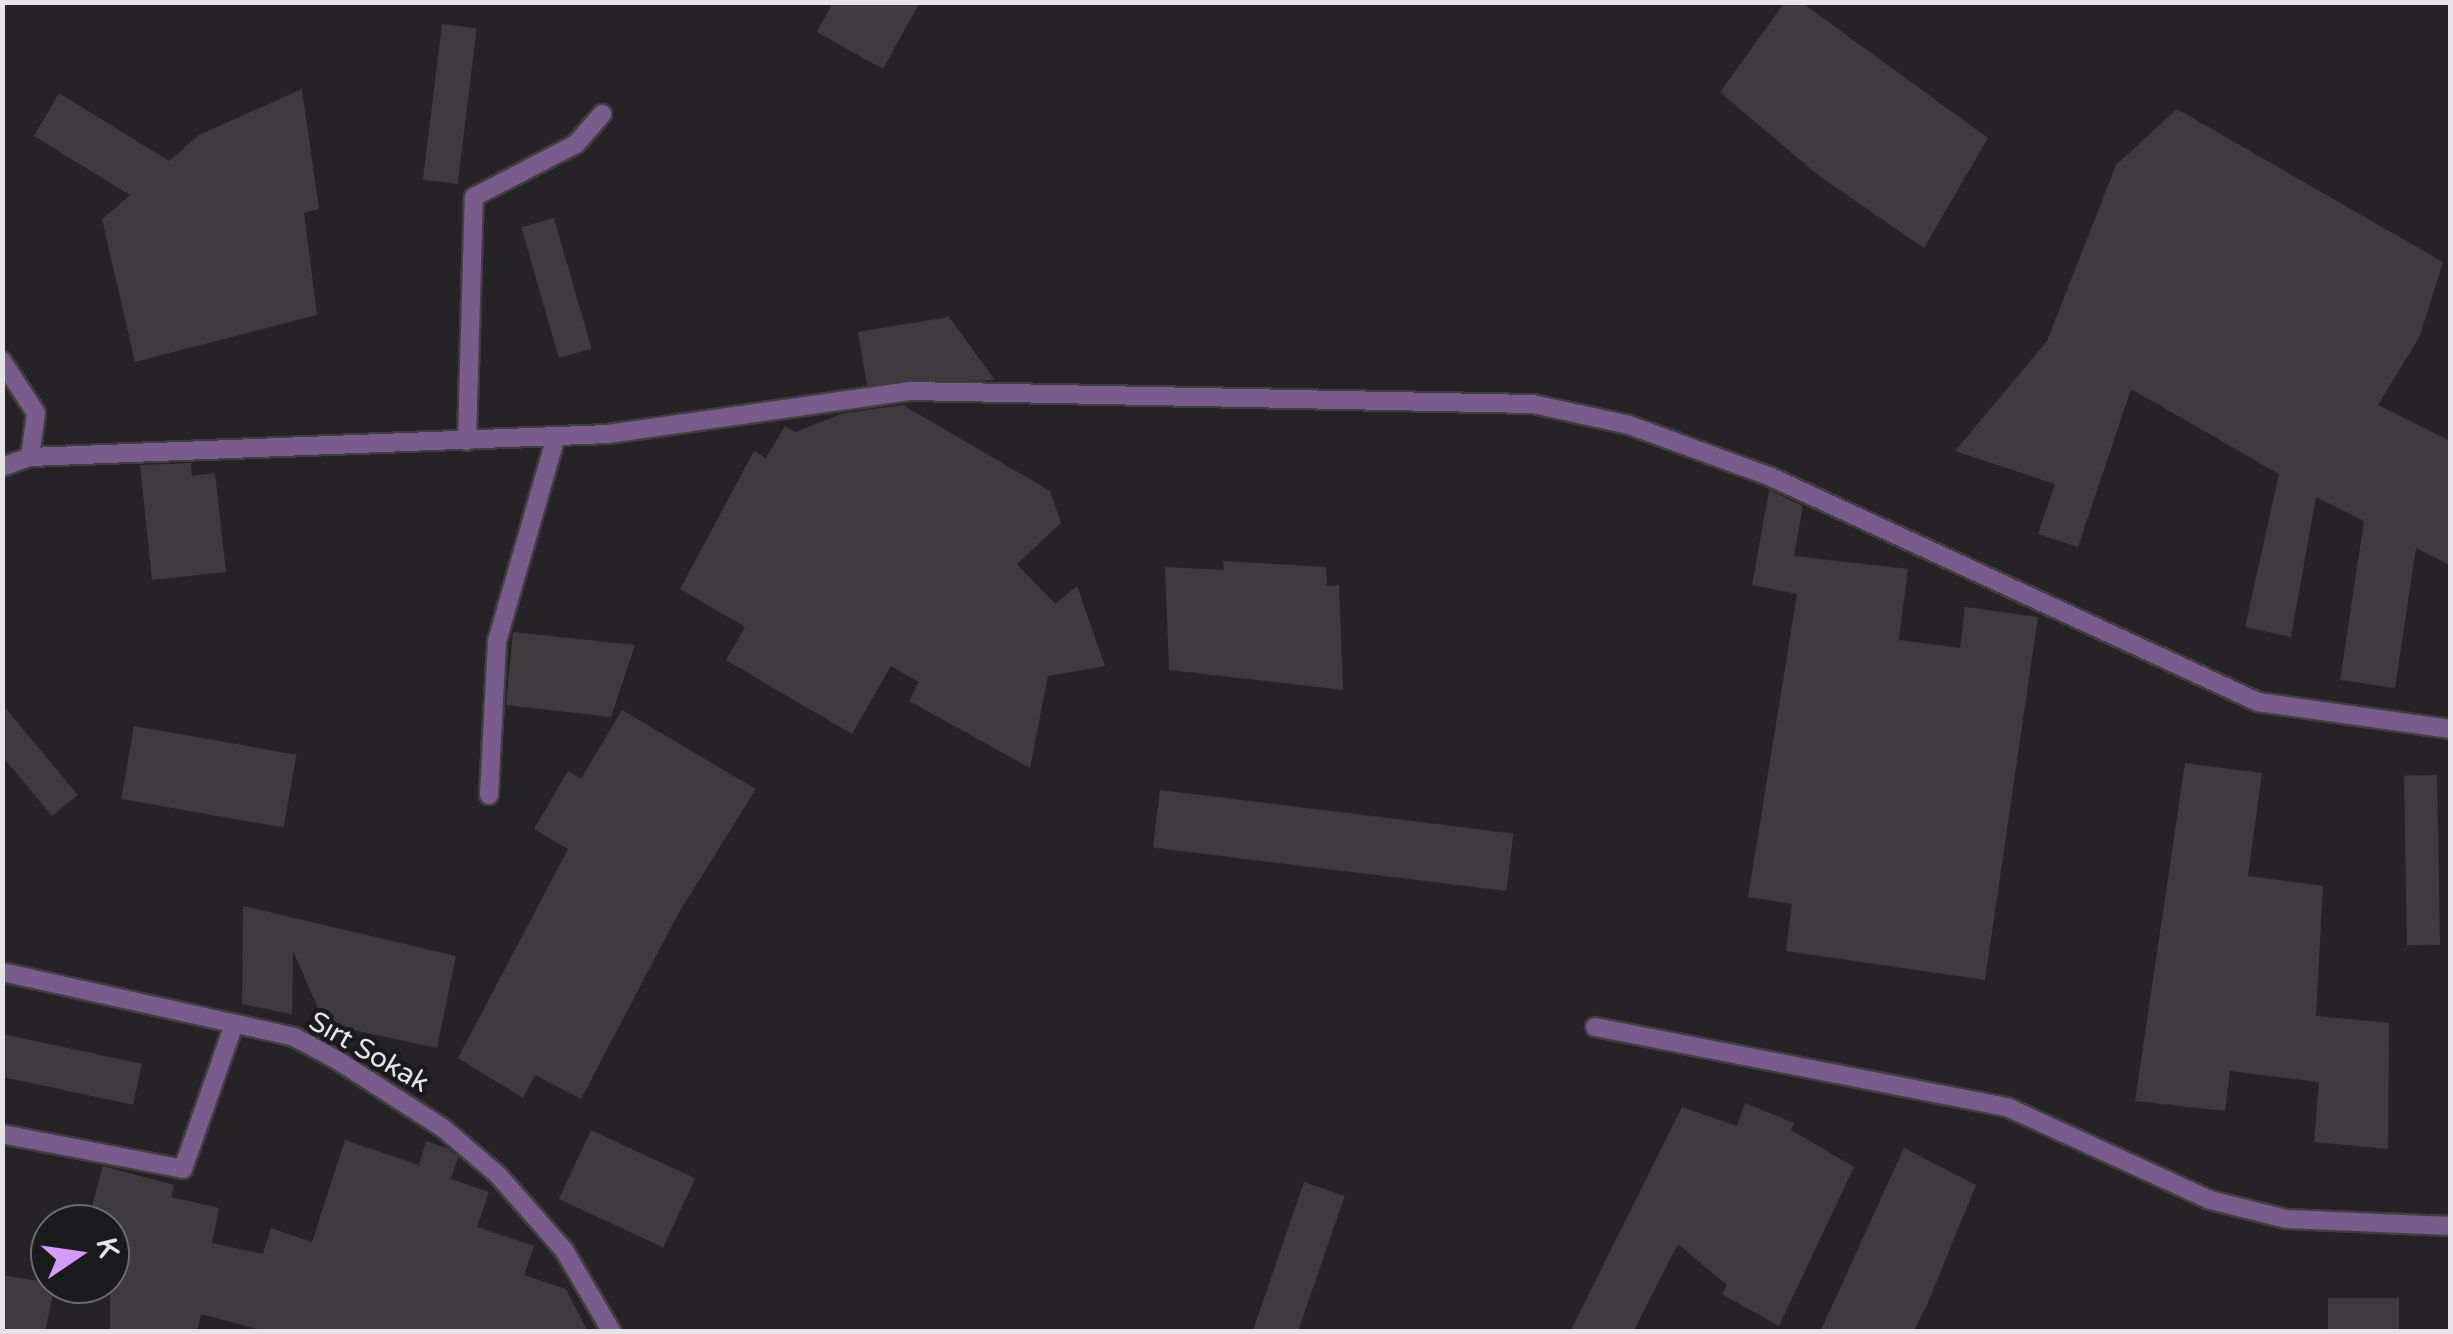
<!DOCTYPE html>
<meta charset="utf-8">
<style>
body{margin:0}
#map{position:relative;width:2453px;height:1334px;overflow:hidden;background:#252326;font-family:"Varela Round",sans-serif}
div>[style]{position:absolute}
.building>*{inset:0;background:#3d3b3e;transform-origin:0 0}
.roads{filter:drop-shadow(2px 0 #403e41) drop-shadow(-2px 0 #403e41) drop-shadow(0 2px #403e41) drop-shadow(0 -2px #403e41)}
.minor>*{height:18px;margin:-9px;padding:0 9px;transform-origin:9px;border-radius:9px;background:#7a5c8c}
span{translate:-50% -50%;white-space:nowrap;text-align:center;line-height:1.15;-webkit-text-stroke:9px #1b1a1c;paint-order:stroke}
.street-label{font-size:28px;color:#e6e4e7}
.frame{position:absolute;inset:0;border:5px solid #e6e4e7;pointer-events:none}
.north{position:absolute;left:30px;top:1204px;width:100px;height:100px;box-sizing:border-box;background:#1b1a1c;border:2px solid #6c6b6d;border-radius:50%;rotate:77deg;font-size:28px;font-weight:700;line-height:40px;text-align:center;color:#e6e4e7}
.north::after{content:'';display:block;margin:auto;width:35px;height:45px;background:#d69bf9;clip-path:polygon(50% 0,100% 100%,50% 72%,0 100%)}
</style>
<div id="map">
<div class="building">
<i style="clip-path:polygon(833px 2px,920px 2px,883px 69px,817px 32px)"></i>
<i style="clip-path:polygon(1785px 2px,1801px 2px,1988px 138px,1924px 248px,1819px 176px,1720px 92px)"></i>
<i style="left:442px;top:24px;width:35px;height:157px;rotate:7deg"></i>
<i style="clip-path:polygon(302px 89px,319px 209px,304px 213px,317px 315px,135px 362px,102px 219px,130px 195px,34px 136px,59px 93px,169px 161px,199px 135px)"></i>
<i style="clip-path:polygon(2177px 109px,2443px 262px,2420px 336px,2378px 405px,2450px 441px,2450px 565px,2416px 548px,2395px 688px,2340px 680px,2364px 521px,2316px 497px,2291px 637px,2245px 627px,2279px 474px,2131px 389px,2078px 547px,2038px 534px,2055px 484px,1955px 451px,2047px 341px,2116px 165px)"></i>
<i style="left:554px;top:218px;width:136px;height:34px;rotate:74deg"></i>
<i style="clip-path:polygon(949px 317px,995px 380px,867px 385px,858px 332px)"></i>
<i style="clip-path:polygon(903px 405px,1050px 491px,1061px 523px,1017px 564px,1055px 604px,1077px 586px,1105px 666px,1048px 676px,1030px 768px,909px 701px,919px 682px,891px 666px,852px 734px,726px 660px,745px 627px,680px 589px,754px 451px,766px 458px,785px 426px,795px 432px,844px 413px)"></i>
<i style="clip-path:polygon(191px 463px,192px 476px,215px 473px,226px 572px,152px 580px,140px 465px)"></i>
<i style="clip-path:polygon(1769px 490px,1803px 506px,1794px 556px,1908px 569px,1899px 640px,1960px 648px,1965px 607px,2038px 617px,1985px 980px,1786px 951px,1792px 904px,1748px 897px,1797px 594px,1752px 585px)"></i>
<i style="clip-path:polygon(1223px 561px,1326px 567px,1327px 586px,1339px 585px,1343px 690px,1169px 670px,1165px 567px,1224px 570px)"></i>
<i style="clip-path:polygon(513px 632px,635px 645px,611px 717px,506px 705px)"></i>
<i style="clip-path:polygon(2px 704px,78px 795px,52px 816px,2px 756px)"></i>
<i style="clip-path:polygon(622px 710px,756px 789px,678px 914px,581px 1099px,535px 1075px,523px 1098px,458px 1058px,568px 849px,534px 829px,568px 771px,581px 779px)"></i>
<i style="left:134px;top:726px;width:165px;height:74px;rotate:10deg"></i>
<i style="clip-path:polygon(2185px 763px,2262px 773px,2248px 876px,2323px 886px,2316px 1016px,2389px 1023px,2388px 1149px,2314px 1142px,2319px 1082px,2230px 1071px,2225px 1111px,2135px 1101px)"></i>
<i style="left:2437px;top:775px;width:170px;height:33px;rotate:89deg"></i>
<i style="left:1160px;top:790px;width:356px;height:58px;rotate:7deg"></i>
<i style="clip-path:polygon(243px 906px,456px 956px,437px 1048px,325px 1024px,293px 951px,292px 1014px,242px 1004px)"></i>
<i style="left:2px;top:1034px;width:143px;height:42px;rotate:12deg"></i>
<i style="clip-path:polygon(1745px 1103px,1794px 1123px,1791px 1130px,1854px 1167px,1779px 1326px,1722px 1294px,1727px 1285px,1678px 1244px,1633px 1332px,1570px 1332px,1682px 1107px,1737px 1126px)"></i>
<i style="left:591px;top:1130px;width:115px;height:76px;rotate:25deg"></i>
<i style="clip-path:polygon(345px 1140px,419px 1165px,426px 1141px,447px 1148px,458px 1157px,451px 1179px,489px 1192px,477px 1227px,534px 1246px,524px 1275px,566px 1289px,588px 1332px,268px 1332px,201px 1314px,197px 1332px,110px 1332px,110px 1224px,87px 1224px,103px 1166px,174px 1185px,171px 1197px,219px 1208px,212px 1243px,263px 1254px,271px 1228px,312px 1242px)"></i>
<i style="clip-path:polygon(1904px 1148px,1976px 1185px,1927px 1305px,1913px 1332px,1820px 1332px)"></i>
<i style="left:1304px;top:1182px;width:43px;height:158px;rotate:19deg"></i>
<i style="clip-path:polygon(2px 1275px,55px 1284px,45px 1332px,2px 1332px)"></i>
<i style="left:2328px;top:1298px;width:71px;height:34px"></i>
</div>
<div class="roads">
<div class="minor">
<i style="left:2px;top:361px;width:62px;rotate:56.8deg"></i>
<i style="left:36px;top:413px;width:44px;rotate:97.8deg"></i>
<i style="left:467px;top:441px;width:244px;rotate:-88.4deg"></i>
<i style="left:474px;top:197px;width:115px;rotate:-27.5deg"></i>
<i style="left:576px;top:144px;width:40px;rotate:-49deg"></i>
<i style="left:2px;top:467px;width:30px;rotate:-20deg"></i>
<i style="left:30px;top:457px;width:578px;rotate:-2.28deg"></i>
<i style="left:608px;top:434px;width:306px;rotate:-8.1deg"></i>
<i style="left:911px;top:391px;width:622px;rotate:1.2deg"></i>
<i style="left:1533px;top:404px;width:98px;rotate:12.3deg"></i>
<i style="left:1629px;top:425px;width:151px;rotate:20.1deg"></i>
<i style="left:1771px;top:477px;width:536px;rotate:24.8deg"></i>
<i style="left:2258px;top:702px;width:194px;rotate:8deg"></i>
<i style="left:489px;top:795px;width:154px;rotate:-87deg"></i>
<i style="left:497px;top:641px;width:212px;rotate:-73.9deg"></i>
<i style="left:2px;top:972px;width:299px;rotate:12.5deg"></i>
<i style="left:294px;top:1037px;width:49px;rotate:28.1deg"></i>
<i style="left:337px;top:1060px;width:126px;rotate:32.7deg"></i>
<i style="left:443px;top:1128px;width:72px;rotate:40.5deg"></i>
<i style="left:498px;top:1175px;width:100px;rotate:48.7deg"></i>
<i style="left:564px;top:1250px;width:95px;rotate:59.7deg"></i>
<i style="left:1595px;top:1027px;width:420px;rotate:11deg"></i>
<i style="left:2007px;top:1107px;width:223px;rotate:24.6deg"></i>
<i style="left:2210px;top:1200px;width:79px;rotate:13.9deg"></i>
<i style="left:2287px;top:1219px;width:163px;rotate:2.5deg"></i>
<i style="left:2px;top:1134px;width:184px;rotate:10.9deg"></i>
<i style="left:183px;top:1169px;width:154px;rotate:-70.6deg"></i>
</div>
</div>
<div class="street-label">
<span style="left:369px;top:1052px;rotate:30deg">Sırt Sokak</span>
</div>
<div class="frame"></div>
<div class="north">K</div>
</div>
